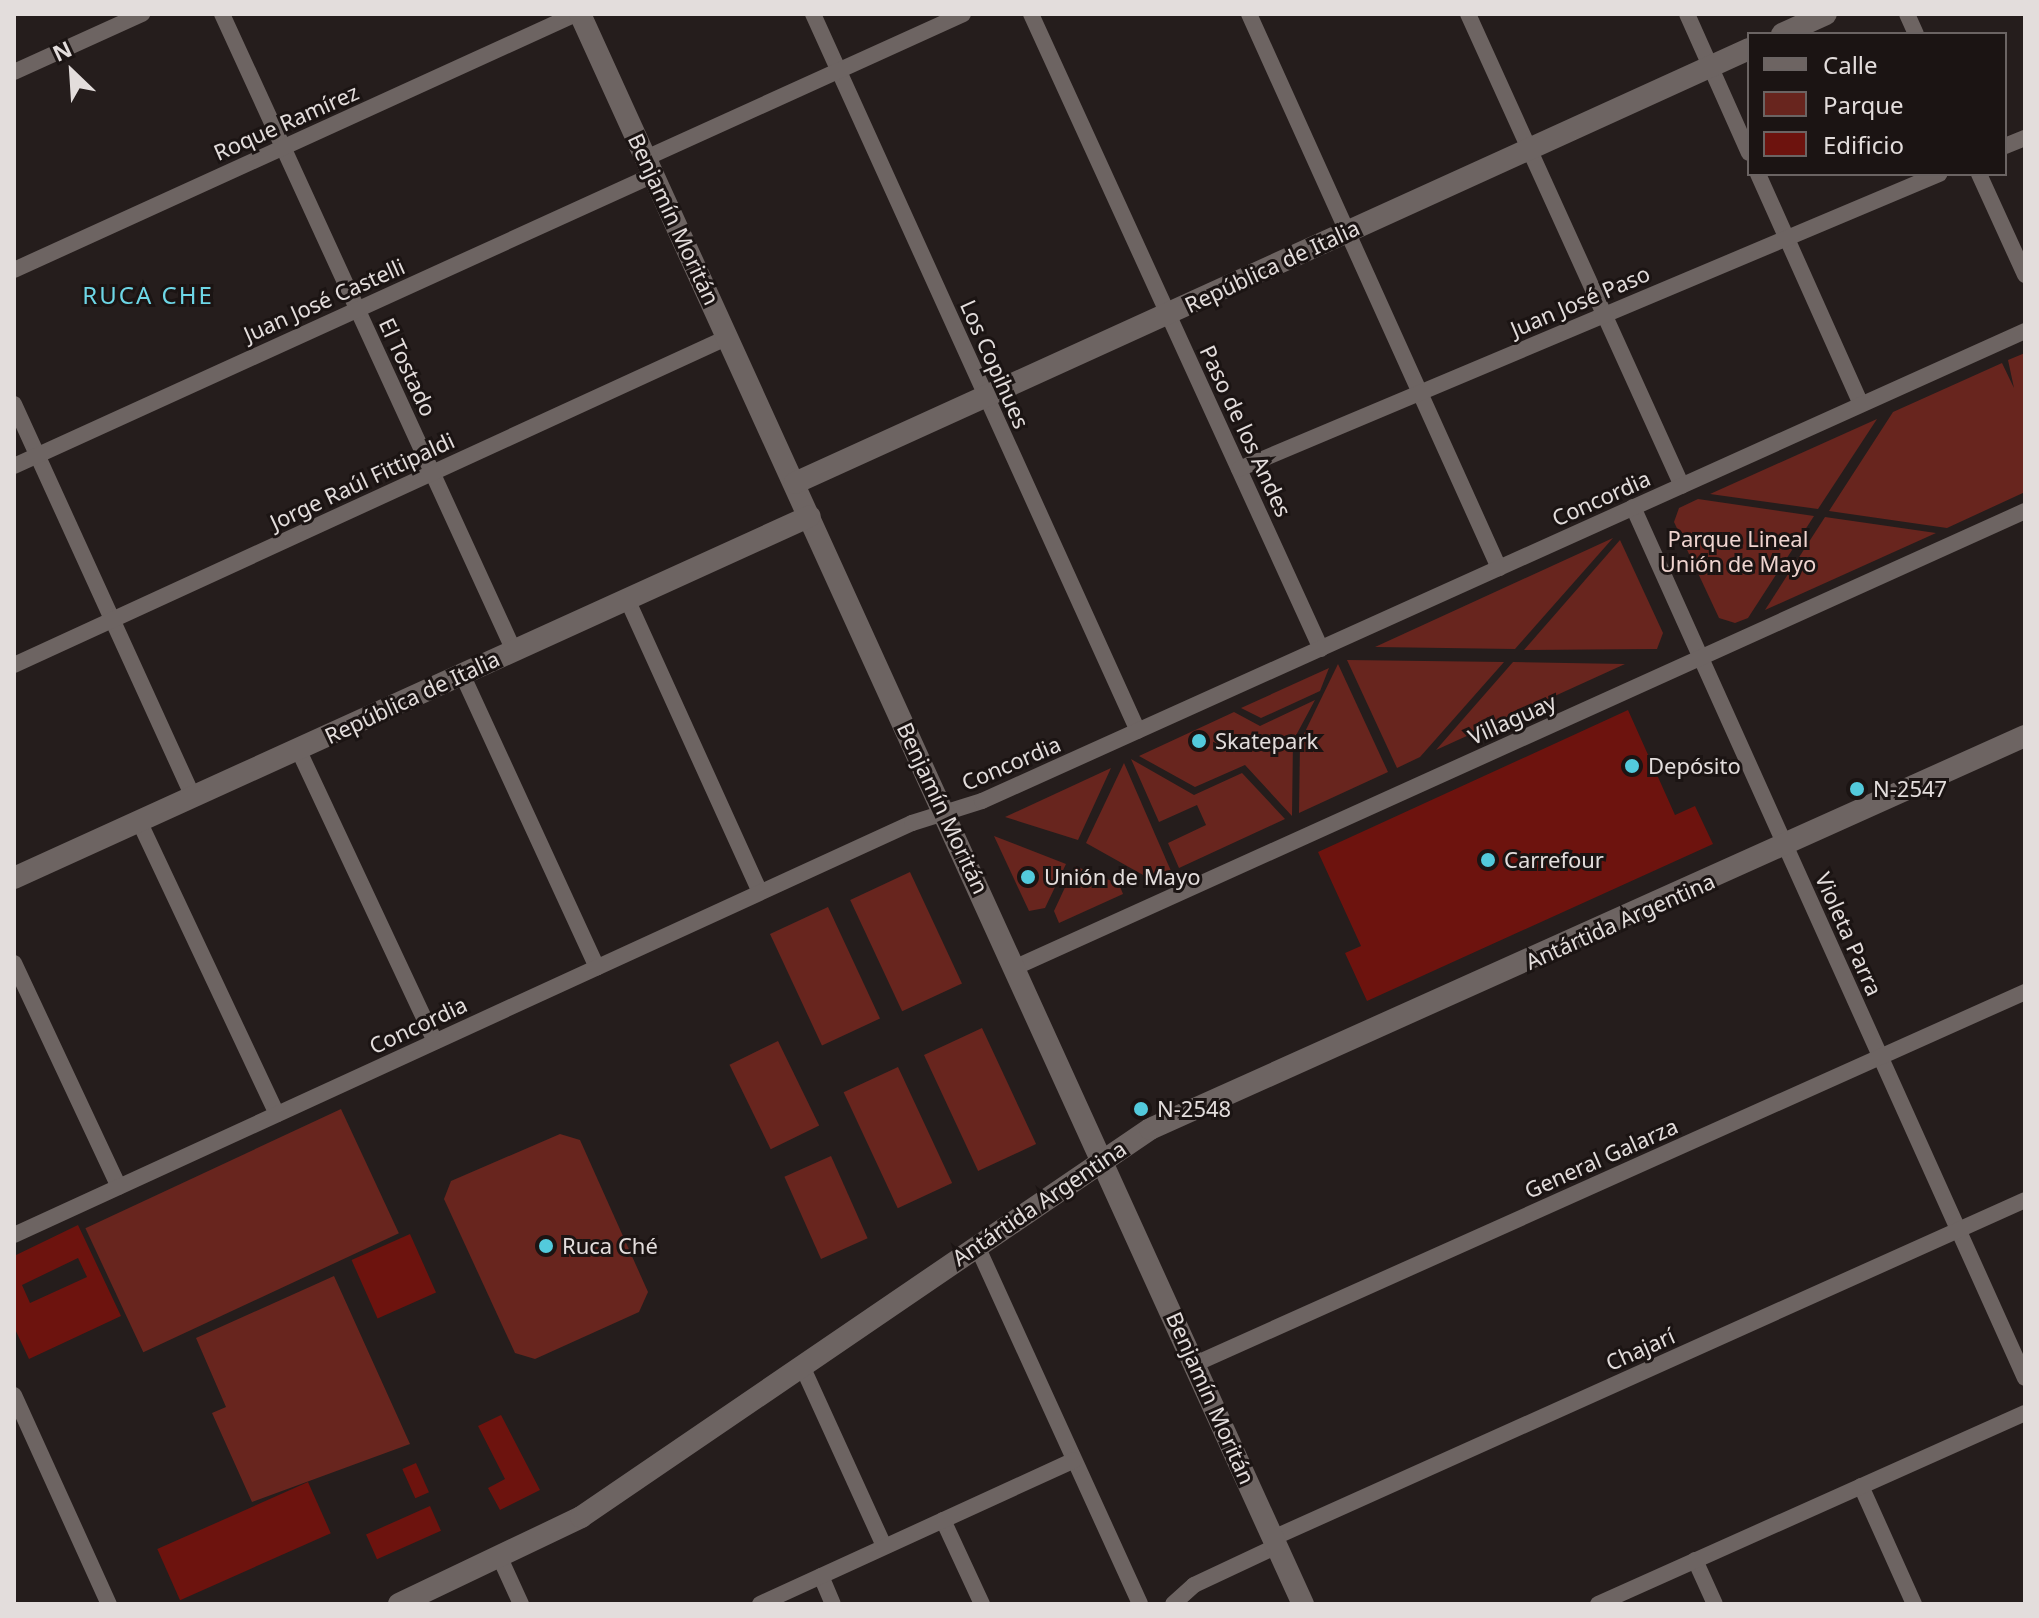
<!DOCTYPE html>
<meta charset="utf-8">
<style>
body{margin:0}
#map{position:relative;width:2039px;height:1618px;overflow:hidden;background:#251d1c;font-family:"Noto Sans",sans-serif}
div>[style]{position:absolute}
.green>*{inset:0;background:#68251e;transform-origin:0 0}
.building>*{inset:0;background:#6d130e;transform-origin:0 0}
.minor>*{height:16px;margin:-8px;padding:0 8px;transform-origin:8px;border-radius:8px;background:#6d6462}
.tertiary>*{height:22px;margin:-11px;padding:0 11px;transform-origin:11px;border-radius:11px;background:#6d6462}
.secondary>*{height:22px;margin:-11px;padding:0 11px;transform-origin:11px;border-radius:11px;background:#6d6462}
.dots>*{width:22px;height:22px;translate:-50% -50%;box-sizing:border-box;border:4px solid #1b1413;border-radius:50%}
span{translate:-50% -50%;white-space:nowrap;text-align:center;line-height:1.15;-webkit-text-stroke:6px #1b1413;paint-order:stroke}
.street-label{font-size:22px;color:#e3dddc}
.park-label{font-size:22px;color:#efd4cf}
.poi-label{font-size:22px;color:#e3dddc}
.left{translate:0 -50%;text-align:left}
.neighbourhood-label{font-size:24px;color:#6ed7e7;letter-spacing:2px}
.frame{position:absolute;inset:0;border:16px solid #e3dddc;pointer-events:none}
.legend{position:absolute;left:1747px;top:32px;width:260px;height:144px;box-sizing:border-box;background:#1b1413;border:2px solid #6b6463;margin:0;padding:10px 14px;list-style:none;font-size:24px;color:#e3dddc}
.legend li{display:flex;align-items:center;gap:16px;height:40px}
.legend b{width:40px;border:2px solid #6b6463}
.north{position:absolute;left:32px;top:32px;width:80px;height:80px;-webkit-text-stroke:6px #1b1413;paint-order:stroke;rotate:335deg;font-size:22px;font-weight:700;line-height:32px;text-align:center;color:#e3dddc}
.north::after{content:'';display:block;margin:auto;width:28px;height:36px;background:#e3dddc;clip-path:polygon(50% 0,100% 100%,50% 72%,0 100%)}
</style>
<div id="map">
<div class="green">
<i style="clip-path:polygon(2025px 353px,2025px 492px,1947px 528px,1829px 511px,1893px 412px,2002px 363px,2014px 388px,2008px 360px)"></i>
<i style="clip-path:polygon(1877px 419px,1818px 509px,1710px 494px)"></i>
<i style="clip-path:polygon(1698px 499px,1814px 516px,1748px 618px,1735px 623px,1719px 618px,1674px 522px,1679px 508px)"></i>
<i style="clip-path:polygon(1825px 517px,1936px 533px,1765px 610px)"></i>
<i style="clip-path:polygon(1613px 538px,1515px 649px,1375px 647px)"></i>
<i style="clip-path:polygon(1620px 540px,1663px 633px,1657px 649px,1524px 650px)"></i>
<i style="clip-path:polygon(1347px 660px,1504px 662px,1420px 757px,1397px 768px)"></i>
<i style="clip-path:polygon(1513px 662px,1625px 664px,1436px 750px)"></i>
<i style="clip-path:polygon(1338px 664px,1388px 772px,1299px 813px,1300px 742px)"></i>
<i style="clip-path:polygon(1329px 668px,1320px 691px,1261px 718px,1241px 708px)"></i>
<i style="clip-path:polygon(1315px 700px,1293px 741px,1292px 816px,1245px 765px,1195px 787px,1139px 756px,1234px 712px,1260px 726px)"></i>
<i style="clip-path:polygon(1131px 759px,1194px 795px,1242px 773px,1285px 819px,1179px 868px,1168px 843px,1206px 825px,1197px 805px,1159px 822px)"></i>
<i style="clip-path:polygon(1124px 763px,1171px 871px,1152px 880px,1086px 843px)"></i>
<i style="clip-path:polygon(1111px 768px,1078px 840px,1005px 817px)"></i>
<i style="clip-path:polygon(994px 836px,1066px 864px,1045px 908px,1029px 911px)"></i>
<i style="clip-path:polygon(1075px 866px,1119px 884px,1123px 894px,1059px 923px,1054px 911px)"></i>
<i style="left:910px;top:872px;width:123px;height:66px;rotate:65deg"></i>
<i style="left:828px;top:907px;width:123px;height:64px;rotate:65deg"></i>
<i style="left:982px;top:1028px;width:128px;height:64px;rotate:65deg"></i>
<i style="left:778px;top:1041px;width:94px;height:54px;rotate:64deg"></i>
<i style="left:898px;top:1067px;width:128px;height:60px;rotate:65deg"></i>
<i style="left:341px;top:1109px;width:137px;height:282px;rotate:65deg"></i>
<i style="clip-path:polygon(560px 1134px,580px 1140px,648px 1292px,639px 1312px,535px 1359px,515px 1353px,444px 1199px,451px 1181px)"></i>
<i style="left:831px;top:1156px;width:90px;height:51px;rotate:66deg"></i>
<i style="clip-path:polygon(334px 1276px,410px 1444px,252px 1502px,212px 1413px,226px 1407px,196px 1338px)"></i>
</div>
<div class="building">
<i style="clip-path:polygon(1628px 710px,1675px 815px,1695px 806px,1713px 844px,1367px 1001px,1345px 953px,1361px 946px,1318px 852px)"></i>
<i style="clip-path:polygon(evenodd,78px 1225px,121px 1316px,29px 1359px,14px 1327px,14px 1256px,78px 1225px,78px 1258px,87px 1277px,30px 1303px,22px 1285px,78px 1258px)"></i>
<i style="left:410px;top:1234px;width:64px;height:64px;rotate:66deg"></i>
<i style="clip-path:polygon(501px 1415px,540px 1490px,500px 1510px,488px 1488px,505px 1479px,478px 1426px)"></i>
<i style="left:416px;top:1463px;width:32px;height:15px;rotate:66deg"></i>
<i style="left:308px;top:1482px;width:56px;height:165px;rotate:66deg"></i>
<i style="left:430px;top:1506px;width:27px;height:70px;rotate:66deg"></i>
</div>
<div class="minor">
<i style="left:222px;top:14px;width:701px;rotate:65.37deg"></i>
<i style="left:813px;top:14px;width:787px;rotate:65.62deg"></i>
<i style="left:1031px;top:14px;width:698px;rotate:65.45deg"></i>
<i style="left:1249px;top:14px;width:608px;rotate:65.71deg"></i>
<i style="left:1468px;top:14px;width:518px;rotate:65.61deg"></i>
<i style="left:1687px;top:14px;width:152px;rotate:66deg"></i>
<i style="left:1907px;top:14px;width:22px;rotate:66deg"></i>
<i style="left:14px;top:72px;width:141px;rotate:-24.4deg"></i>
<i style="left:2005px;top:146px;width:22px;rotate:-22deg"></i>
<i style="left:646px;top:158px;width:348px;rotate:-24.4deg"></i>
<i style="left:1758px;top:174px;width:252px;rotate:65.9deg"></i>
<i style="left:1979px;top:174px;width:111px;rotate:65.5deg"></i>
<i style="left:14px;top:270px;width:618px;rotate:-24.49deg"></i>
<i style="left:14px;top:404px;width:432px;rotate:65.5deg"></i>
<i style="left:14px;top:466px;width:702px;rotate:-24.48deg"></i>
<i style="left:1239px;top:469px;width:760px;rotate:-22.85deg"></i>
<i style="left:1633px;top:507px;width:955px;rotate:65.77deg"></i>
<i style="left:627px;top:599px;width:322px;rotate:65.6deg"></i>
<i style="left:14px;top:665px;width:786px;rotate:-24.67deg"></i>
<i style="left:462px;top:674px;width:323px;rotate:65.3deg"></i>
<i style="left:298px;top:749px;width:323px;rotate:64.9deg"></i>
<i style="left:139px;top:821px;width:324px;rotate:64.8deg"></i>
<i style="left:14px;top:963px;width:247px;rotate:64.9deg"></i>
<i style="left:1016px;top:967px;width:1107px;rotate:-24.32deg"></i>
<i style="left:14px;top:1235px;width:988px;rotate:-24.65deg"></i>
<i style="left:912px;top:823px;width:73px;rotate:-17.4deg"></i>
<i style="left:982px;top:801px;width:1144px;rotate:-24.26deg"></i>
<i style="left:977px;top:1246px;width:393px;rotate:65.5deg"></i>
<i style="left:1195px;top:1364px;width:910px;rotate:-24.14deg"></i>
<i style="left:802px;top:1366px;width:198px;rotate:65.5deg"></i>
<i style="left:14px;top:1395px;width:230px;rotate:65.6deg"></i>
<i style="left:1861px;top:1486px;width:129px;rotate:65.8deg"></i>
<i style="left:943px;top:1520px;width:93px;rotate:65.1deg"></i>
<i style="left:1273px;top:1538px;width:824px;rotate:-24.2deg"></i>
<i style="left:500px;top:1558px;width:51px;rotate:65.5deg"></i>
<i style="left:1695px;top:1560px;width:48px;rotate:65.6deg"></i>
<i style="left:821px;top:1576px;width:30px;rotate:67deg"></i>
<i style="left:760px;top:1604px;width:345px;rotate:-24.6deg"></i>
<i style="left:1173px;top:1604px;width:28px;rotate:-42deg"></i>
<i style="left:1194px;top:1585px;width:92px;rotate:-25.2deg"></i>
<i style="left:1598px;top:1604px;width:468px;rotate:-24.1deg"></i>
</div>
<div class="tertiary">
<i style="left:580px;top:14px;width:1747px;rotate:65.55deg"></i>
<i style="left:1782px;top:34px;width:48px;rotate:-24.4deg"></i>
<i style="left:795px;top:483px;width:1048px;rotate:-24.46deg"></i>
<i style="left:14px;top:878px;width:874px;rotate:-24.45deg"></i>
</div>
<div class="secondary">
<i style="left:399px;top:1604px;width:202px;rotate:-25.5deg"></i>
<i style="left:581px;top:1517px;width:689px;rotate:-34.29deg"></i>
<i style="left:1150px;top:1129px;width:959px;rotate:-24.19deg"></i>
</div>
<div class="dots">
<i style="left:1199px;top:741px;background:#53cadc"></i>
<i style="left:1632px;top:766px;background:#53cadc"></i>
<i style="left:1857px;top:789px;background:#53cadc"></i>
<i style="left:1488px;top:860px;background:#53cadc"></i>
<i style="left:1028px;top:877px;background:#53cadc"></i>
<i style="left:1141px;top:1109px;background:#53cadc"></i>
<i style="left:546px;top:1246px;background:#53cadc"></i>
</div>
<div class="street-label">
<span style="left:286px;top:122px;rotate:-24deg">Roque Ramírez</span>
<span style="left:674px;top:219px;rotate:65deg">Benjamín Moritán</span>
<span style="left:1272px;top:266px;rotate:-25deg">República de Italia</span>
<span style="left:324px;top:300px;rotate:-24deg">Juan José Castelli</span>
<span style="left:1580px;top:301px;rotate:-23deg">Juan José Paso</span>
<span style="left:995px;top:364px;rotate:66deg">Los Copihues</span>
<span style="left:408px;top:367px;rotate:65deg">El Tostado</span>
<span style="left:1246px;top:431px;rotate:65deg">Paso de los Andes</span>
<span style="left:362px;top:481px;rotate:-25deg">Jorge Raúl Fittipaldi</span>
<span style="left:1601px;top:498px;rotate:-24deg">Concordia</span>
<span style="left:412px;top:697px;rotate:-25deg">República de Italia</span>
<span style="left:1512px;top:719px;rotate:-24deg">Villaguay</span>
<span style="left:1011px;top:763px;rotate:-23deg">Concordia</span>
<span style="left:943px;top:808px;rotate:65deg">Benjamín Moritán</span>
<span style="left:1620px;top:921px;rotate:-24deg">Antártida Argentina</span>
<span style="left:1849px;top:934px;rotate:66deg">Violeta Parra</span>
<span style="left:418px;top:1025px;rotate:-25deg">Concordia</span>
<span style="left:1601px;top:1158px;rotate:-24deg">General Galarza</span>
<span style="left:1039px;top:1203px;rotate:-34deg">Antártida Argentina</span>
<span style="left:1640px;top:1349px;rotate:-24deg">Chajarí</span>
<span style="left:1211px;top:1398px;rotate:66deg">Benjamín Moritán</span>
</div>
<div class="park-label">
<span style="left:1738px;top:551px">Parque Lineal<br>Unión de Mayo</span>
</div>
<div class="poi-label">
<span class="left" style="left:1215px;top:741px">Skatepark</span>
<span class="left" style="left:1648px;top:766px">Depósito</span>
<span class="left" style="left:1873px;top:789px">N-2547</span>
<span class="left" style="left:1504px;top:860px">Carrefour</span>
<span class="left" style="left:1044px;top:877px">Unión de Mayo</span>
<span class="left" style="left:1157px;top:1109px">N-2548</span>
<span class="left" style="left:562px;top:1246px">Ruca Ché</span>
</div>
<div class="neighbourhood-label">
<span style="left:148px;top:295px">RUCA CHE</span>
</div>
<div class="frame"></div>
<ul class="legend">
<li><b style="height:10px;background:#6d6462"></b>Calle</li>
<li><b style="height:22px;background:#68251e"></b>Parque</li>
<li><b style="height:22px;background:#6d130e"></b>Edificio</li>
</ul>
<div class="north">N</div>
</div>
